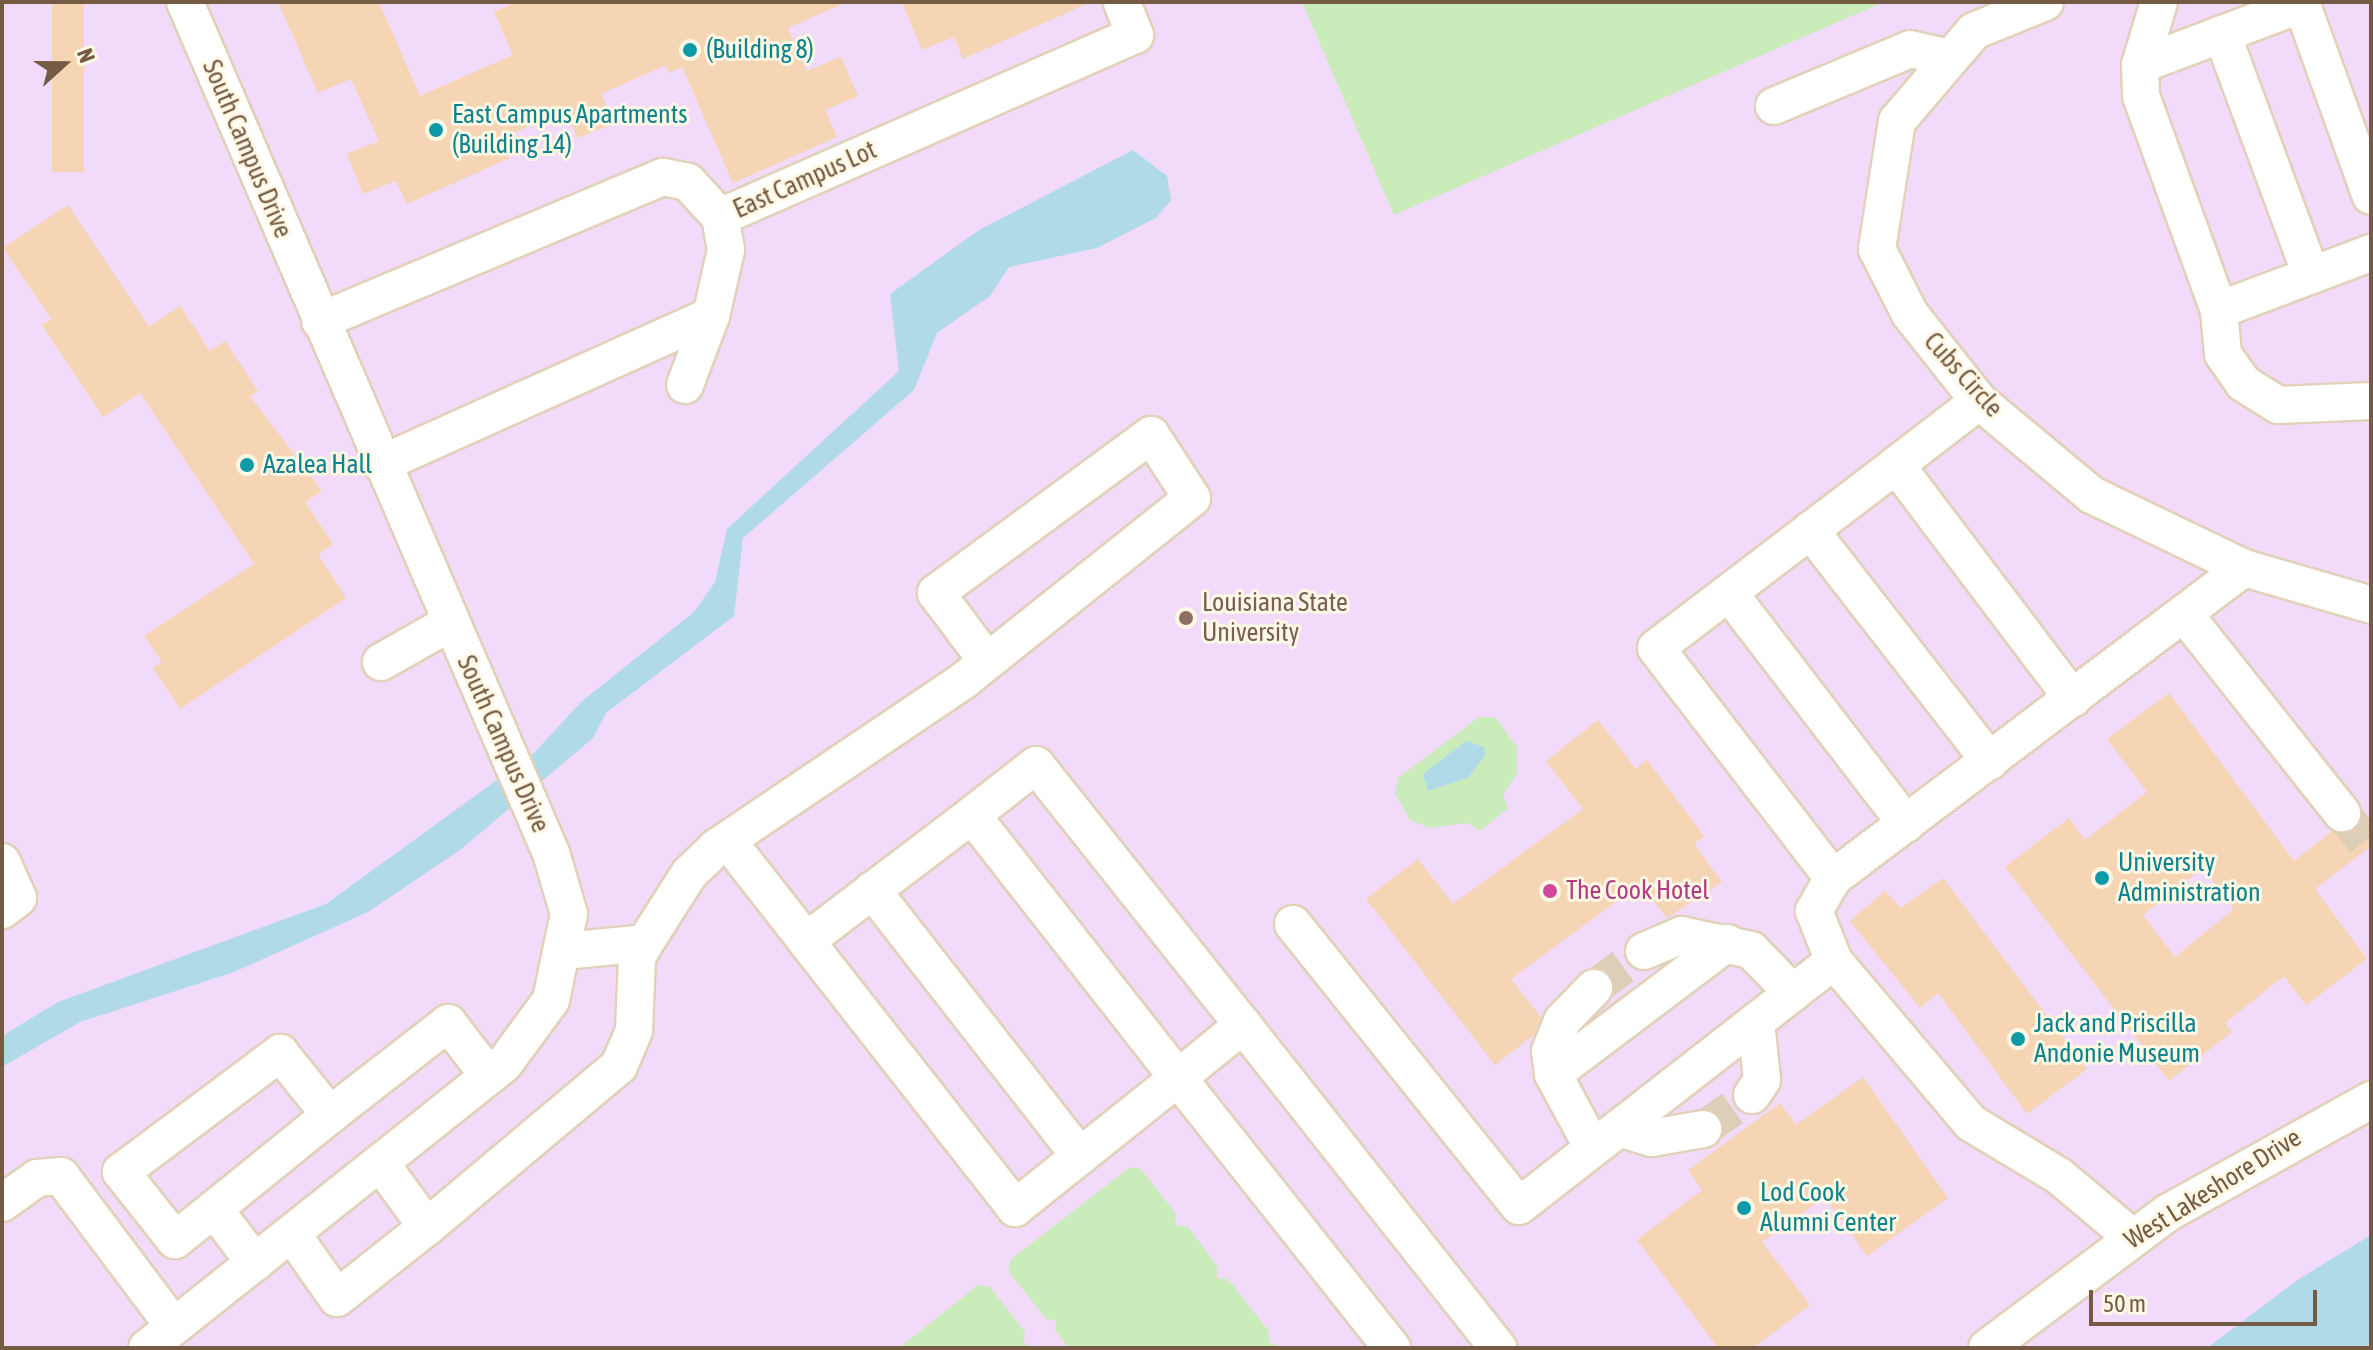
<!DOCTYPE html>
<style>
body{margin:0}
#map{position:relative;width:2373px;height:1350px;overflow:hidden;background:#fef5dd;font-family:"Asap Condensed",sans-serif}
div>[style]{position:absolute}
.education>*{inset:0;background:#f2dafa}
.green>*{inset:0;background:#caecbb}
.water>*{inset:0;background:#b1dae8}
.building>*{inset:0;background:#f5d5b3;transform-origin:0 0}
.minor-tunnel>*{height:36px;margin-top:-18px;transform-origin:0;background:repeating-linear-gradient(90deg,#dcceb7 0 36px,transparent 0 54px)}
.roads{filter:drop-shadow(2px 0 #e2d1b9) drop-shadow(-2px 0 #e2d1b9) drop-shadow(0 2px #e2d1b9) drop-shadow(0 -2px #e2d1b9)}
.minor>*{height:36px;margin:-18px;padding:0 18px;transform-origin:18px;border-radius:18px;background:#fff}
.dots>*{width:22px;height:22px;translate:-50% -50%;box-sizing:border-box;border:4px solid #fff8e5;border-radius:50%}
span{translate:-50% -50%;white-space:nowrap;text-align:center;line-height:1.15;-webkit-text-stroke:6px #fff8e5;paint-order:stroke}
.culture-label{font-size:26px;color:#0d838f}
.left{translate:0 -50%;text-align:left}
.street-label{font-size:26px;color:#755b44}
.education-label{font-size:26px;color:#785e54}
.hotel-label{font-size:26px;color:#b23c85}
.frame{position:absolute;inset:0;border:4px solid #755b44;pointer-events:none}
.north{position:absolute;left:24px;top:24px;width:80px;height:80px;-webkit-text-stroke:6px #fff8e5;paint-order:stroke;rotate:69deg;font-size:22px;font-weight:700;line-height:32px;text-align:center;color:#755b44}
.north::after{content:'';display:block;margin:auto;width:28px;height:36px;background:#755b44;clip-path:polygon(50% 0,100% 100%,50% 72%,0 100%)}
.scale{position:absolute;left:2089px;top:1290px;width:228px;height:36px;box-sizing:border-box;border:4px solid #755b44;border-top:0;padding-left:10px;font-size:24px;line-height:28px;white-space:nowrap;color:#755b44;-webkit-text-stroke:6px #fff8e5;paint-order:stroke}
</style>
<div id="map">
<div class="education">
<i style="clip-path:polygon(2px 2px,2371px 2px,2371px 1235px,2207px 1348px,2px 1348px)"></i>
</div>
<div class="green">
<i style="clip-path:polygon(1302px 2px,1884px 2px,1394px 215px)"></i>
<i style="clip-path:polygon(1479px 717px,1495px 717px,1517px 747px,1517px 773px,1503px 795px,1508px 808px,1480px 831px,1468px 823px,1430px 828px,1410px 820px,1395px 794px,1398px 778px)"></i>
<i style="clip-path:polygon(1130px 1167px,1141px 1169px,1176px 1214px,1175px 1225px,1188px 1227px,1217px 1266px,1217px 1278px,1228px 1279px,1268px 1330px,1269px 1342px,1284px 1348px,1069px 1348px,1055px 1331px,1056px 1320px,1046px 1319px,1009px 1272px,1010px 1260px)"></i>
<i style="clip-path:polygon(978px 1285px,990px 1287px,1025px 1332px,1024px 1344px,1037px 1348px,899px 1348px)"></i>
</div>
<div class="water">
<i style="clip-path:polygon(1133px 150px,1167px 176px,1171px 200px,1156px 218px,1097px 248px,1009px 267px,990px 296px,937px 333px,914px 390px,743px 538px,734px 616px,606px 713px,593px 738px,460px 850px,368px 912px,234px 972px,80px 1022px,2px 1067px,2px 1036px,58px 1002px,326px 904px,534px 753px,581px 702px,694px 612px,715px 582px,727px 529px,899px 371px,890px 294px,979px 230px)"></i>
<i style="clip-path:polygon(1466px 741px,1484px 747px,1485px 756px,1468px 778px,1428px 791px,1423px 774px)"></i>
<i style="clip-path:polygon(2371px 1235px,2371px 1348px,2207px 1348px,2299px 1279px)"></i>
</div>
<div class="building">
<i style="left:52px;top:2px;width:32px;height:170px"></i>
<i style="clip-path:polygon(278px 2px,379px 2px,420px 96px,513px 55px,494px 12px,515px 2px,847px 2px,788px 28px,807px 71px,841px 57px,858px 96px,825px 110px,837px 137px,733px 183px,682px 67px,669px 73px,666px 65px,601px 94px,613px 124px,577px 138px,566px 110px,502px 138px,510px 158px,407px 204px,396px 181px,363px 194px,347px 154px,379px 141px,351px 79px,318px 93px)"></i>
<i style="clip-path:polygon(902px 2px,1091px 2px,963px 59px,954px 37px,922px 50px)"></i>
<i style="clip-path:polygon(68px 205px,149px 327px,180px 306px,210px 351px,225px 341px,258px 391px,250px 396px,322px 491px,305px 502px,333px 544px,318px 554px,346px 598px,180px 709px,153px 668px,162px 662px,144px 636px,254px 564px,140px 393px,103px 417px,42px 325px,51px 319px,3px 248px)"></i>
<i style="clip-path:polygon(evenodd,2169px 693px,2294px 861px,2332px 831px,2354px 830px,2362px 818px,2371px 846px,2315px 889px,2367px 959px,2306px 1005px,2284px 976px,2225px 1023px,2232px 1032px,2169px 1081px,2005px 867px,2069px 818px,2085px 840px,2147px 792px,2107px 739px,2169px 693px,2203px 868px,2234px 909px,2175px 957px,2143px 915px,2203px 868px)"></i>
<i style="clip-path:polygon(1598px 720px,1636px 769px,1647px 760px,1704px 836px,1694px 844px,1722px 882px,1667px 918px,1640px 884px,1511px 979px,1541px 1017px,1534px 1035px,1495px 1065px,1366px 899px,1418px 859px,1453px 904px,1583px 809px,1546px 761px)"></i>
<i style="clip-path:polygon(1943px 878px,2087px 1069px,2027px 1114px,1938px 993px,1920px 1008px,1850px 921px,1885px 891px,1901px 908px)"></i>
<i style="clip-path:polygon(1863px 1077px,1948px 1198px,1867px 1256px,1825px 1197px,1762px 1242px,1810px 1305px,1753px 1348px,1718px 1348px,1637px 1240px,1702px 1190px,1688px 1170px,1780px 1103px,1796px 1125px)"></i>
</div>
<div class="minor-tunnel">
<i style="left:2342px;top:813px;width:46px;rotate:51.1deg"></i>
<i style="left:1594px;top:988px;width:62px;rotate:-36.5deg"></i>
<i style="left:1703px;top:1129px;width:60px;rotate:-34.8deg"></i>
</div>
<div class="roads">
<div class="minor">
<i style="left:2045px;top:2px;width:77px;rotate:157.8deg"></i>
<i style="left:1974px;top:31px;width:118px;rotate:130.5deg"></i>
<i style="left:1897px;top:121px;width:130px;rotate:98.9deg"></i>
<i style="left:1877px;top:249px;width:73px;rotate:63.1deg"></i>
<i style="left:1910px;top:314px;width:111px;rotate:51.6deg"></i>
<i style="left:1979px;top:401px;width:147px;rotate:39.8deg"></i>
<i style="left:2092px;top:495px;width:169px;rotate:25.7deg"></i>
<i style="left:2244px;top:568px;width:132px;rotate:16.2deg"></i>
<i style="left:2159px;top:2px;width:66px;rotate:106.8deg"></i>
<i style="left:2140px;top:65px;width:31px;rotate:88deg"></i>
<i style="left:2141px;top:96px;width:228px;rotate:70deg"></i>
<i style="left:2219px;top:310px;width:44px;rotate:84.8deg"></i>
<i style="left:2223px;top:354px;width:35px;rotate:55deg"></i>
<i style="left:2243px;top:383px;width:41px;rotate:32.2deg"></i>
<i style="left:2278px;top:405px;width:93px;rotate:-2.5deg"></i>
<i style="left:2301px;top:2px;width:206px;rotate:70.2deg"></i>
<i style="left:2222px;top:34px;width:257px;rotate:69.7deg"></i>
<i style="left:2140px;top:65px;width:171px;rotate:-20.6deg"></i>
<i style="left:1774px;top:106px;width:147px;rotate:-22.7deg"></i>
<i style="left:1910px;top:49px;width:41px;rotate:12.7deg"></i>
<i style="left:2219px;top:310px;width:162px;rotate:-20.6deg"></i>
<i style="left:320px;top:321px;width:372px;rotate:-22.8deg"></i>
<i style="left:663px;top:177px;width:25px;rotate:11deg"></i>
<i style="left:688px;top:182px;width:47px;rotate:47.6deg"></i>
<i style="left:720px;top:217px;width:453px;rotate:-23.7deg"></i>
<i style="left:1135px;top:35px;width:35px;rotate:-112deg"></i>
<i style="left:685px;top:385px;width:74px;rotate:-69.4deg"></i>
<i style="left:381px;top:464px;width:362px;rotate:-24.2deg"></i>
<i style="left:711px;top:316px;width:68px;rotate:-77.2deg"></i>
<i style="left:726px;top:250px;width:34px;rotate:-100deg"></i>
<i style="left:1896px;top:465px;width:105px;rotate:-37.6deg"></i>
<i style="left:1810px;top:530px;width:293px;rotate:52.1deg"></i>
<i style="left:1729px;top:593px;width:291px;rotate:52.5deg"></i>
<i style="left:2185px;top:615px;width:253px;rotate:51.6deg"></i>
<i style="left:381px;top:662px;width:79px;rotate:-29.5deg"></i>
<i style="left:972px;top:815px;width:81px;rotate:-38deg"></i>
<i style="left:1036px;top:765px;width:332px;rotate:51.5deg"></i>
<i style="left:728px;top:841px;width:127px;rotate:52deg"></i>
<i style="left:2px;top:862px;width:39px;rotate:66deg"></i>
<i style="left:18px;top:898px;width:20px;rotate:143deg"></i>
<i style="left:1833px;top:878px;width:290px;rotate:-127.6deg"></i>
<i style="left:1656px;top:648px;width:302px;rotate:-37.3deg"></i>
<i style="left:1896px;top:465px;width:293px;rotate:52.9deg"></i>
<i style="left:872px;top:890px;width:338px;rotate:52deg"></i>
<i style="left:1293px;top:924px;width:361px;rotate:51.3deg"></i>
<i style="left:1519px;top:1206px;width:399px;rotate:-37.9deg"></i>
<i style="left:1834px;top:961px;width:212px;rotate:49.8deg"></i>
<i style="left:1971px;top:1123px;width:103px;rotate:31.1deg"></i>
<i style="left:2059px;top:1176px;width:97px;rotate:40deg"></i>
<i style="left:564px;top:951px;width:81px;rotate:-5.6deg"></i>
<i style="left:645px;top:943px;width:82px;rotate:-57.5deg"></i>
<i style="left:689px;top:874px;width:39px;rotate:-44deg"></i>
<i style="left:717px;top:847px;width:297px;rotate:-34deg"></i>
<i style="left:963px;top:681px;width:293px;rotate:-38.6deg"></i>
<i style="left:1192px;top:498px;width:75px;rotate:-123.1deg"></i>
<i style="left:1151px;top:435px;width:267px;rotate:143.7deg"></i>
<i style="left:936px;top:593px;width:85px;rotate:53.1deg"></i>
<i style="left:1644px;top:951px;width:41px;rotate:-22.8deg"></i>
<i style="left:1682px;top:935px;width:71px;rotate:12.3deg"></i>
<i style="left:1751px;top:950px;width:60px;rotate:45.7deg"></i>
<i style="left:1834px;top:961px;width:54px;rotate:-111.8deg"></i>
<i style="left:1814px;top:911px;width:38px;rotate:-60deg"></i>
<i style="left:1833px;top:878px;width:515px;rotate:-37.03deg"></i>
<i style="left:1553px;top:1074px;width:218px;rotate:-37deg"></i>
<i style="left:1752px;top:1095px;width:18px;rotate:-56deg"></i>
<i style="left:1762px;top:1080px;width:58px;rotate:-95.9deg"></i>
<i style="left:1619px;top:1128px;width:34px;rotate:17deg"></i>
<i style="left:1652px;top:1138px;width:52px;rotate:-10deg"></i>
<i style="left:1593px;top:1148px;width:84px;rotate:-118.4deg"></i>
<i style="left:1553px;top:1074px;width:23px;rotate:-97deg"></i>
<i style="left:1550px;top:1051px;width:32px;rotate:-68deg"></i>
<i style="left:1562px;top:1021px;width:46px;rotate:-45.9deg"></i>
<i style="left:381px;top:1164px;width:78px;rotate:53.9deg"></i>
<i style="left:2px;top:1203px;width:43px;rotate:-35.5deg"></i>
<i style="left:37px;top:1178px;width:24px;rotate:-5deg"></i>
<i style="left:61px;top:1176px;width:186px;rotate:53.1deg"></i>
<i style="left:214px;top:1209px;width:50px;rotate:141.5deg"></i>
<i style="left:175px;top:1240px;width:87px;rotate:-128.5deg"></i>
<i style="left:121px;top:1172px;width:199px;rotate:-36.8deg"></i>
<i style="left:280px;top:1053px;width:80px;rotate:51.1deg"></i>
<i style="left:292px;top:1234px;width:78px;rotate:54.9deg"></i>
<i style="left:337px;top:1298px;width:115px;rotate:-38.3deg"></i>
<i style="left:427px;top:1227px;width:251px;rotate:-40deg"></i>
<i style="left:619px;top:1066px;width:39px;rotate:-67deg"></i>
<i style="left:634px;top:1030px;width:73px;rotate:-87.6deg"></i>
<i style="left:637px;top:957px;width:16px;rotate:-60deg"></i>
<i style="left:255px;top:1263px;width:68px;rotate:-127.2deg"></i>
<i style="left:214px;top:1209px;width:149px;rotate:-39deg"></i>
<i style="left:330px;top:1115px;width:150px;rotate:-37.9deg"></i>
<i style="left:448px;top:1023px;width:67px;rotate:52.3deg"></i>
<i style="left:147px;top:1348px;width:456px;rotate:-38.5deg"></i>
<i style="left:504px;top:1064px;width:79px;rotate:-53.7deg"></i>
<i style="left:551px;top:1000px;width:88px;rotate:-78.2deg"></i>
<i style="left:569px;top:914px;width:64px;rotate:-106.4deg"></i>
<i style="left:551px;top:853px;width:926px;rotate:-113.27deg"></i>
<i style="left:1392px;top:1348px;width:345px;rotate:-128.4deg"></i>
<i style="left:1178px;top:1078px;width:334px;rotate:-128.1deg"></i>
<i style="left:972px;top:815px;width:208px;rotate:142.8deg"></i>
<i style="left:806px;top:941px;width:339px;rotate:51.9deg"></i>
<i style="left:1015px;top:1208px;width:208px;rotate:-38.6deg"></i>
<i style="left:1178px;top:1078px;width:84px;rotate:-39.2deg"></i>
<i style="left:1243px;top:1025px;width:412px;rotate:51.7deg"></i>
<i style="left:1987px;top:1348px;width:227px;rotate:-36.8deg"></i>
<i style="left:2169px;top:1212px;width:231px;rotate:-29deg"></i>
</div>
</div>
<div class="dots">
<i style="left:690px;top:50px;background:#0f9aa8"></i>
<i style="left:436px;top:130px;background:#0f9aa8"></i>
<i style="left:247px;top:465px;background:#0f9aa8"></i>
<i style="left:1186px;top:618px;background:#8d6e63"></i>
<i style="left:2102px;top:878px;background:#0f9aa8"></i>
<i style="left:1550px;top:891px;background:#d1479c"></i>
<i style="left:2018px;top:1039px;background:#0f9aa8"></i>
<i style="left:1744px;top:1208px;background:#0f9aa8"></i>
</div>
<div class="culture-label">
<span class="left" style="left:706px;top:50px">(Building 8)</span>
<span class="left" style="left:452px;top:130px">East Campus Apartments<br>(Building 14)</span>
<span class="left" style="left:263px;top:465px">Azalea Hall</span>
<span class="left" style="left:2118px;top:878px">University<br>Administration</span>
<span class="left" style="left:2034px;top:1039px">Jack and Priscilla<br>Andonie Museum</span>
<span class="left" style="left:1760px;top:1208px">Lod Cook<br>Alumni Center</span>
</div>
<div class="street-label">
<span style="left:247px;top:149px;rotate:67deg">South Campus Drive</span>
<span style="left:805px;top:180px;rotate:-24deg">East Campus Lot</span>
<span style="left:1963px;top:375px;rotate:48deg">Cubs Circle</span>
<span style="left:503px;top:744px;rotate:66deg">South Campus Drive</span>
<span style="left:2213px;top:1189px;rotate:-32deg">West Lakeshore Drive</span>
</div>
<div class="education-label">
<span class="left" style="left:1202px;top:618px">Louisiana State<br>University</span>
</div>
<div class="hotel-label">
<span class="left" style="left:1566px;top:891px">The Cook Hotel</span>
</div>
<div class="frame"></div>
<div class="north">N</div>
<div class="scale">50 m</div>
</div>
